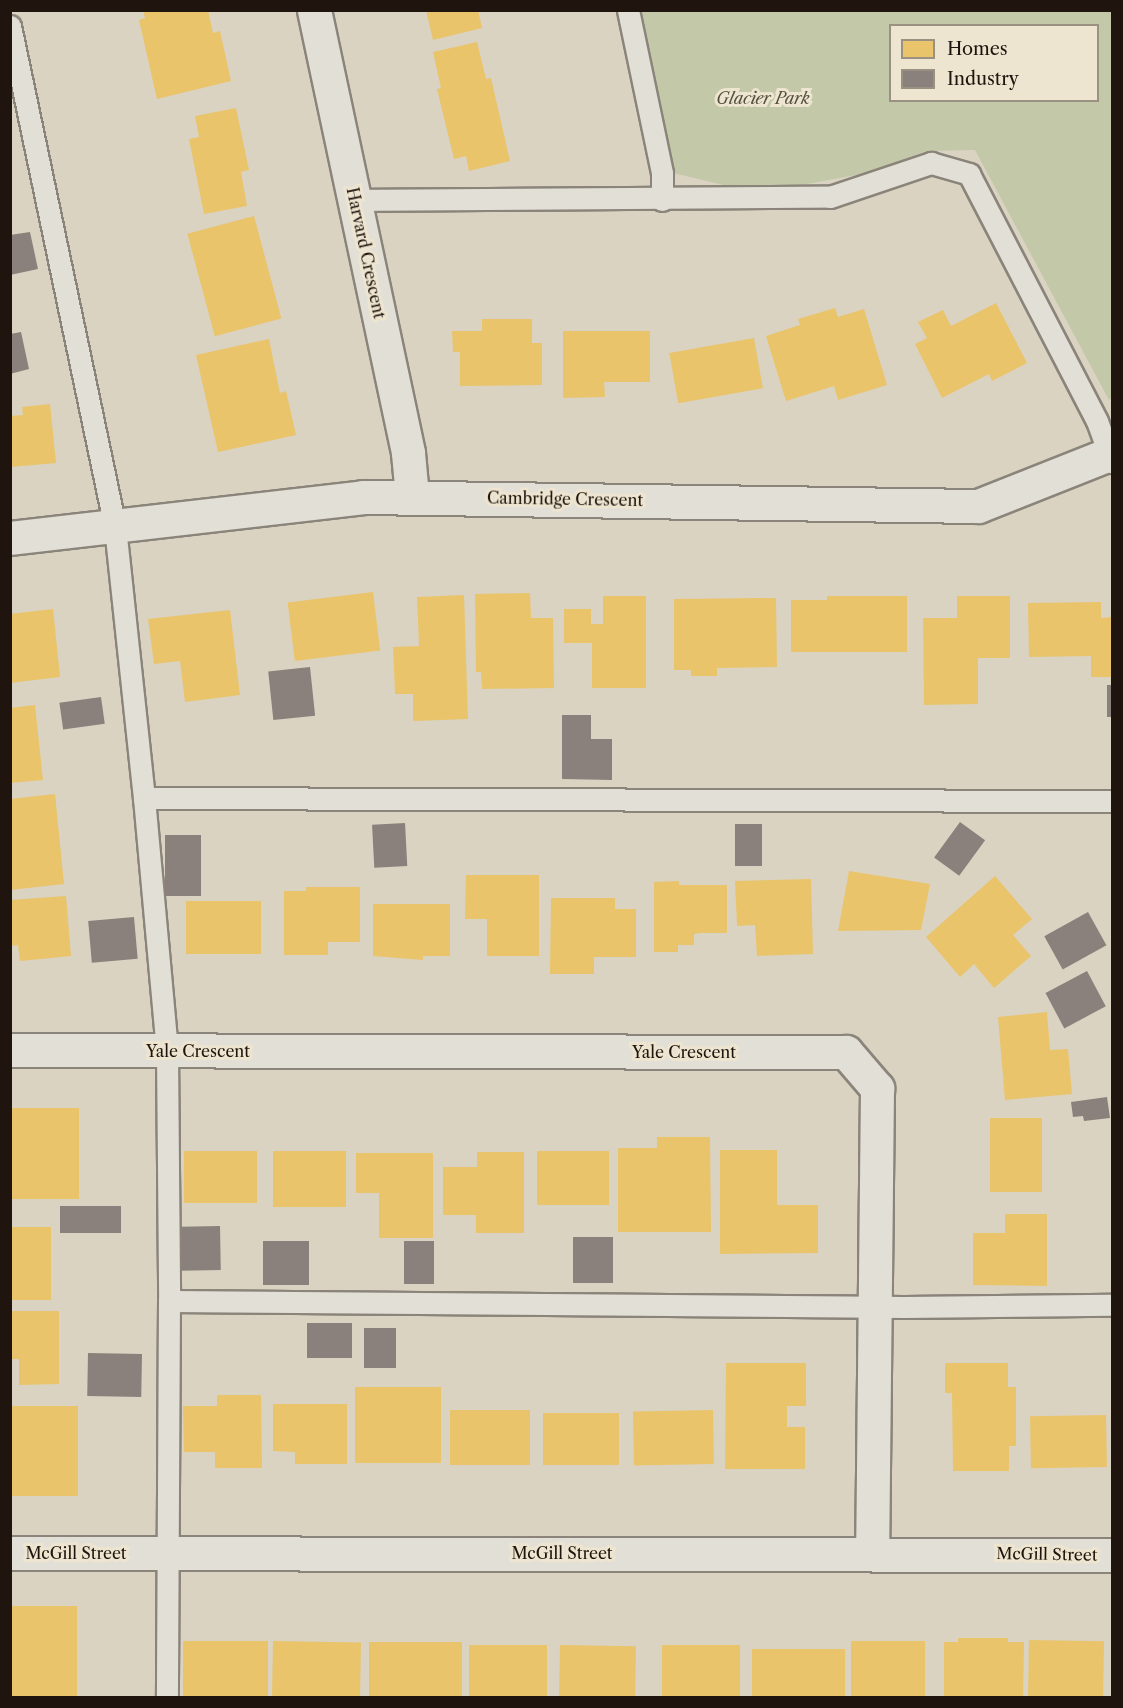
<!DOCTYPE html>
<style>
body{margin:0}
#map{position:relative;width:1123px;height:1708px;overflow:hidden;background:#dad3c2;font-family:"Libre Caslon Text",serif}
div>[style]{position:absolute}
.green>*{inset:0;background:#c2c8a8}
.homes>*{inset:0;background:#e9c46a;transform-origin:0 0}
.industry>*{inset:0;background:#8a817c;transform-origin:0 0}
.roads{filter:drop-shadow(2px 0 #8a847a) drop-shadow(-2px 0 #8a847a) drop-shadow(0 2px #8a847a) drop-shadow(0 -2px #8a847a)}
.service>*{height:21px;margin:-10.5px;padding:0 10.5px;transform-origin:10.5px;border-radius:10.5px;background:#e2dfd6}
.minor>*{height:33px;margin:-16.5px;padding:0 16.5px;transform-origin:16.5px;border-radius:16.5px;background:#e2dfd6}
span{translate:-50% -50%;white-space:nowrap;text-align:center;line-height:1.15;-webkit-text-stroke:6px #eee5d0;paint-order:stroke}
.park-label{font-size:16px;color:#51503d;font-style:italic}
.street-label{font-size:16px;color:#1f140e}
.frame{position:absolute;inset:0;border:12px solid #1f140e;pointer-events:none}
.legend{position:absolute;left:889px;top:24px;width:210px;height:78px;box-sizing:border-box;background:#eee5d0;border:2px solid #9b9182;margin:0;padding:8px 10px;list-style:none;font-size:18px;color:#1f140e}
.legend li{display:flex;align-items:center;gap:12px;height:30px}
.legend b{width:30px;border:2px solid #9b9182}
</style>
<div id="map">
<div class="green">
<i style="clip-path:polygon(evenodd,641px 11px,1112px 11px,1112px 397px,1109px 400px,975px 150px,926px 151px,867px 173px,796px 186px,728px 186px,673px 173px,641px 11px,890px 26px,1098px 26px,1098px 100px,890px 100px,890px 26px)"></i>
</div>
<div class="homes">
<i style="clip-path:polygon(143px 10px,208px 10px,213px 33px,220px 31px,231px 81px,157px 99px,139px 20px,145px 18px)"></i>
<i style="clip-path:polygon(426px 10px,478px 10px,482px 28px,433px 40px)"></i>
<i style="clip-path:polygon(477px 42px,486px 79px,491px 78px,510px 161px,469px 171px,466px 156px,454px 159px,437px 89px,441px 88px,433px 52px)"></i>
<i style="clip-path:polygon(236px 108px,249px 170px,241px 172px,247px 206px,204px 214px,189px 139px,199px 137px,195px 116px)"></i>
<i style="left:254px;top:216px;width:106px;height:69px;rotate:75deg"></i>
<i style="clip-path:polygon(996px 303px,1027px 363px,992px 381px,989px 374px,942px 398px,915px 344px,927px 338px,918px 322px,943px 310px,951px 326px)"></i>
<i style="clip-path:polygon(835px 308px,838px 317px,864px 309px,887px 385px,838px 400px,834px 386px,786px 401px,766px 336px,800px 325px,798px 319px)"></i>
<i style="clip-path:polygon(482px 319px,532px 319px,532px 343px,542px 343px,542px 385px,460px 386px,460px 352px,453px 352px,452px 331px,482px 331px)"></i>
<i style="clip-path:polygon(563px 331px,650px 331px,650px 382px,604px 382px,605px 397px,563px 398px)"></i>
<i style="left:754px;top:338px;width:51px;height:86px;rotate:80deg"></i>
<i style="clip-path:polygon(269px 339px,280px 393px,286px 391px,296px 435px,218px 452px,196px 355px)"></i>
<i style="clip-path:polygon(50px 404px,56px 463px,10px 467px,10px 416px,23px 415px,22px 407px)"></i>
<i style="left:373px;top:592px;width:59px;height:86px;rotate:83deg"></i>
<i style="clip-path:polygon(530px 593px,531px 618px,553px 618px,554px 688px,482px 689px,481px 672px,476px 672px,475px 594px)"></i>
<i style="clip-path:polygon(464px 595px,468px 719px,413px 721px,413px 694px,395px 694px,393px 647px,419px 646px,417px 597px)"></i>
<i style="clip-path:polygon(603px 596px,646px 596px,646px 688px,592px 688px,592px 643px,564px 643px,564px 609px,591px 609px,591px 624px,603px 624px)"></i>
<i style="clip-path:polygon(827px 596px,907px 596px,907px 652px,791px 652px,791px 600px,827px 600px)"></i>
<i style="clip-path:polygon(957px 596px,1010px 596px,1010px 658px,978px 658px,978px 704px,924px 705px,923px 618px,957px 618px)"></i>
<i style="clip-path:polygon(776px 598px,777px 667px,717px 668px,717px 676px,691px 676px,691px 670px,674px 670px,674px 599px)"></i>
<i style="clip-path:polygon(1101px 602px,1101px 618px,1112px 617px,1112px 677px,1091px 677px,1091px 656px,1029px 657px,1028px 603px)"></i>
<i style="clip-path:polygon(53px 609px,60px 677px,10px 683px,10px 614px)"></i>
<i style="clip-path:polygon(230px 610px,240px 695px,185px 702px,180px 661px,154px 664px,148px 619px)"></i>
<i style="clip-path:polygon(35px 705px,43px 780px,10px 783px,10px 708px)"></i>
<i style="clip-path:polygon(55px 794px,64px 884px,10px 890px,10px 799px)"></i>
<i style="clip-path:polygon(849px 871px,930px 884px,921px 930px,838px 931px)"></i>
<i style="clip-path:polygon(466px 875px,539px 875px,539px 956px,487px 956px,487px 919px,465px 919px)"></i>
<i style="clip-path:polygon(995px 876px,1032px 919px,1013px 935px,1031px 956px,994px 988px,974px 964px,960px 977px,926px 937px)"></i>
<i style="clip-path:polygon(811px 879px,813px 954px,757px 956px,755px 925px,737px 926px,735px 881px)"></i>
<i style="clip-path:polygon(679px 881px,679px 885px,727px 885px,727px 933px,700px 933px,694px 934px,694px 945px,678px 945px,678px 952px,654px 952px,654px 882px)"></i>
<i style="clip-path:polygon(306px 887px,360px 887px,360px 942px,328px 942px,328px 955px,284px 955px,284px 891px,306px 891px)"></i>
<i style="clip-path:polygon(66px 896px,71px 956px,20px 961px,18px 945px,10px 946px,10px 900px)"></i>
<i style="clip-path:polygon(551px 898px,615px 898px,615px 909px,636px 909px,636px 957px,594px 957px,594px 974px,550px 974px)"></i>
<i style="left:186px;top:901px;width:75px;height:53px"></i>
<i style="clip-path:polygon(373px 904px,450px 904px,450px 956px,423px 956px,423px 960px,373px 956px)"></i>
<i style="clip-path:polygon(1047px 1012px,1050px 1050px,1068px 1049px,1072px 1094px,1005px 1100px,998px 1017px)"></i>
<i style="left:10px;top:1108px;width:69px;height:91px"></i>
<i style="left:990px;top:1118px;width:52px;height:74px"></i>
<i style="clip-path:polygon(657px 1137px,710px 1137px,711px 1232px,618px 1232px,618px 1148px,657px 1148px)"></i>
<i style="clip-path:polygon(720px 1150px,777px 1150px,777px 1205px,818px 1205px,818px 1253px,720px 1254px)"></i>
<i style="left:184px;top:1151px;width:73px;height:52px"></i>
<i style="left:273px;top:1151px;width:73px;height:56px"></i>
<i style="left:537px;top:1151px;width:72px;height:54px"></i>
<i style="clip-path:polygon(477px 1152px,524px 1152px,524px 1233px,476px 1233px,476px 1215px,443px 1215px,443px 1167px,477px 1167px)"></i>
<i style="clip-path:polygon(356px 1153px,433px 1153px,433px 1238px,379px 1238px,379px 1193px,356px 1193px)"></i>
<i style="clip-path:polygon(1005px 1214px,1047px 1214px,1047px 1286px,973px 1285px,973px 1233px,1005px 1233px)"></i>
<i style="left:10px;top:1227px;width:41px;height:73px"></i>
<i style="clip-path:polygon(10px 1311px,59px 1311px,59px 1384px,19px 1385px,19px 1359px,10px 1359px)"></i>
<i style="clip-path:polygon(726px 1363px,806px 1363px,806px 1406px,787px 1406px,787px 1427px,805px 1427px,805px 1469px,725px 1469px)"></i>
<i style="clip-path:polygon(945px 1363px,1008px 1363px,1008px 1387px,1016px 1387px,1016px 1446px,1009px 1446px,1009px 1471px,953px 1471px,952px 1393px,945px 1393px)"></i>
<i style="left:355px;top:1387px;width:86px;height:76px"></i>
<i style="clip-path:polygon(217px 1395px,261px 1395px,262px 1468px,215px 1468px,215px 1452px,184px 1452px,183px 1406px,217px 1406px)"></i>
<i style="clip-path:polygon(273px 1404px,347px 1404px,347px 1464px,295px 1464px,295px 1452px,273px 1451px)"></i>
<i style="left:10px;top:1406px;width:68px;height:90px"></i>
<i style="left:450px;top:1410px;width:80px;height:55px"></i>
<i style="left:713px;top:1410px;width:54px;height:80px;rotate:89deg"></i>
<i style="left:619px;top:1413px;width:52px;height:76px;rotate:90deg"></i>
<i style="left:1106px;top:1415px;width:52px;height:76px;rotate:89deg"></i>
<i style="left:10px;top:1606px;width:67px;height:92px"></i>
<i style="clip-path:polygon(958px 1638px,1008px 1638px,1008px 1642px,1024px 1642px,1023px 1698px,944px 1698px,944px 1642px,958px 1642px)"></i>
<i style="left:1029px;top:1640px;width:75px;height:58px;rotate:1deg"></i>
<i style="left:183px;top:1641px;width:85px;height:57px"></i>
<i style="left:273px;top:1641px;width:88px;height:57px;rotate:1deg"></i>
<i style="left:851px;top:1641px;width:74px;height:57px"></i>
<i style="left:369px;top:1642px;width:93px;height:56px"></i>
<i style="left:469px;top:1645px;width:78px;height:53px"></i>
<i style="left:560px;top:1645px;width:76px;height:53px;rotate:1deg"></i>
<i style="left:662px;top:1645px;width:78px;height:53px"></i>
<i style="left:752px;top:1649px;width:93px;height:49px"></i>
</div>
<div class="industry">
<i style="clip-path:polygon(30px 232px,38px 269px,10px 275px,10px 235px)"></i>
<i style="clip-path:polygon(21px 332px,29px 369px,10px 374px,10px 334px)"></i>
<i style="left:310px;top:667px;width:49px;height:42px;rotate:84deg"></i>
<i style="left:1107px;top:685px;width:5px;height:32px"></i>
<i style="left:101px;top:697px;width:27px;height:42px;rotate:82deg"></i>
<i style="clip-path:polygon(562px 715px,591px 715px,591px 739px,612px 739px,612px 780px,562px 779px)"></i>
<i style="left:960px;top:822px;width:31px;height:44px;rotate:36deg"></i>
<i style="left:405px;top:823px;width:43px;height:33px;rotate:87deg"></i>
<i style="left:735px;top:824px;width:27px;height:42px"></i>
<i style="left:201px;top:835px;width:61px;height:36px;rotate:90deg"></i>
<i style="left:1088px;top:912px;width:38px;height:50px;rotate:61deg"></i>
<i style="left:134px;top:917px;width:42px;height:46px;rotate:85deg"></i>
<i style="left:1087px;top:971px;width:40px;height:47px;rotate:62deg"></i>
<i style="clip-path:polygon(1107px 1097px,1110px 1118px,1084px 1121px,1083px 1116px,1073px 1117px,1071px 1102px)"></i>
<i style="left:60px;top:1206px;width:61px;height:27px"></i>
<i style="left:220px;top:1226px;width:44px;height:40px;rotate:89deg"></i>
<i style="left:573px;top:1237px;width:40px;height:46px"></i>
<i style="left:263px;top:1241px;width:46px;height:44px"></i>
<i style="left:404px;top:1241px;width:30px;height:43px"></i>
<i style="left:307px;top:1323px;width:45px;height:35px"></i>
<i style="left:364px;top:1328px;width:32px;height:40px"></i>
<i style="left:88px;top:1353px;width:54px;height:43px;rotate:1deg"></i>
</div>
<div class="roads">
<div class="service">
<i style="left:628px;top:10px;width:167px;rotate:78.2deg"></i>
<i style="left:662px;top:173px;width:27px;rotate:90deg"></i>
<i style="left:10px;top:26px;width:512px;rotate:78.16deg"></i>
<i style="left:115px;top:527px;width:273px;rotate:83.9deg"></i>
<i style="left:144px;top:798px;width:254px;rotate:84.8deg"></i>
<i style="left:167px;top:1051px;width:250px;rotate:89.5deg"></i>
<i style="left:169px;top:1301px;width:397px;rotate:90.3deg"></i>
<i style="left:356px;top:200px;width:474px;rotate:-0.4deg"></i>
<i style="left:830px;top:197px;width:107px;rotate:-18.6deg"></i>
<i style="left:931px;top:163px;width:40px;rotate:16deg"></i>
<i style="left:969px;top:174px;width:278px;rotate:62.6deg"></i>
<i style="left:1097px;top:421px;width:44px;rotate:69.9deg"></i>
<i style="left:144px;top:798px;width:968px;rotate:0.18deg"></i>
<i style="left:169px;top:1301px;width:735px;rotate:0.47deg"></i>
<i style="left:904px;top:1307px;width:208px;rotate:-0.6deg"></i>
</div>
<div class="minor">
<i style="left:314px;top:10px;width:453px;rotate:78deg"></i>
<i style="left:408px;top:453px;width:43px;rotate:84.7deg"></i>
<i style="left:10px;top:538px;width:355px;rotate:-6.6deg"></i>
<i style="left:363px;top:497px;width:615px;rotate:0.84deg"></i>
<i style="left:978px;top:506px;width:144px;rotate:-21.6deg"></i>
<i style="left:10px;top:1050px;width:836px;rotate:0.14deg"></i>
<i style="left:846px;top:1052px;width:48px;rotate:49.3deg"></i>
<i style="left:877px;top:1088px;width:465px;rotate:90.6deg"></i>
<i style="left:10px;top:1553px;width:1102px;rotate:0.1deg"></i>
</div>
</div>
<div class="park-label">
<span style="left:763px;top:98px">Glacier Park</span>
</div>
<div class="street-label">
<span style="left:366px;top:253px;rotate:78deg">Harvard Crescent</span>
<span style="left:565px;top:499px;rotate:1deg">Cambridge Crescent</span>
<span style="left:198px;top:1051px">Yale Crescent</span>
<span style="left:684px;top:1052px">Yale Crescent</span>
<span style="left:76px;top:1553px">McGill Street</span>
<span style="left:562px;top:1553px">McGill Street</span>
<span style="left:1047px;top:1554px;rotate:1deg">McGill Street</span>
</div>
<div class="frame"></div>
<ul class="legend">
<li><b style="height:16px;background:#e9c46a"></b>Homes</li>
<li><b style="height:16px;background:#8a817c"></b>Industry</li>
</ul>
</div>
